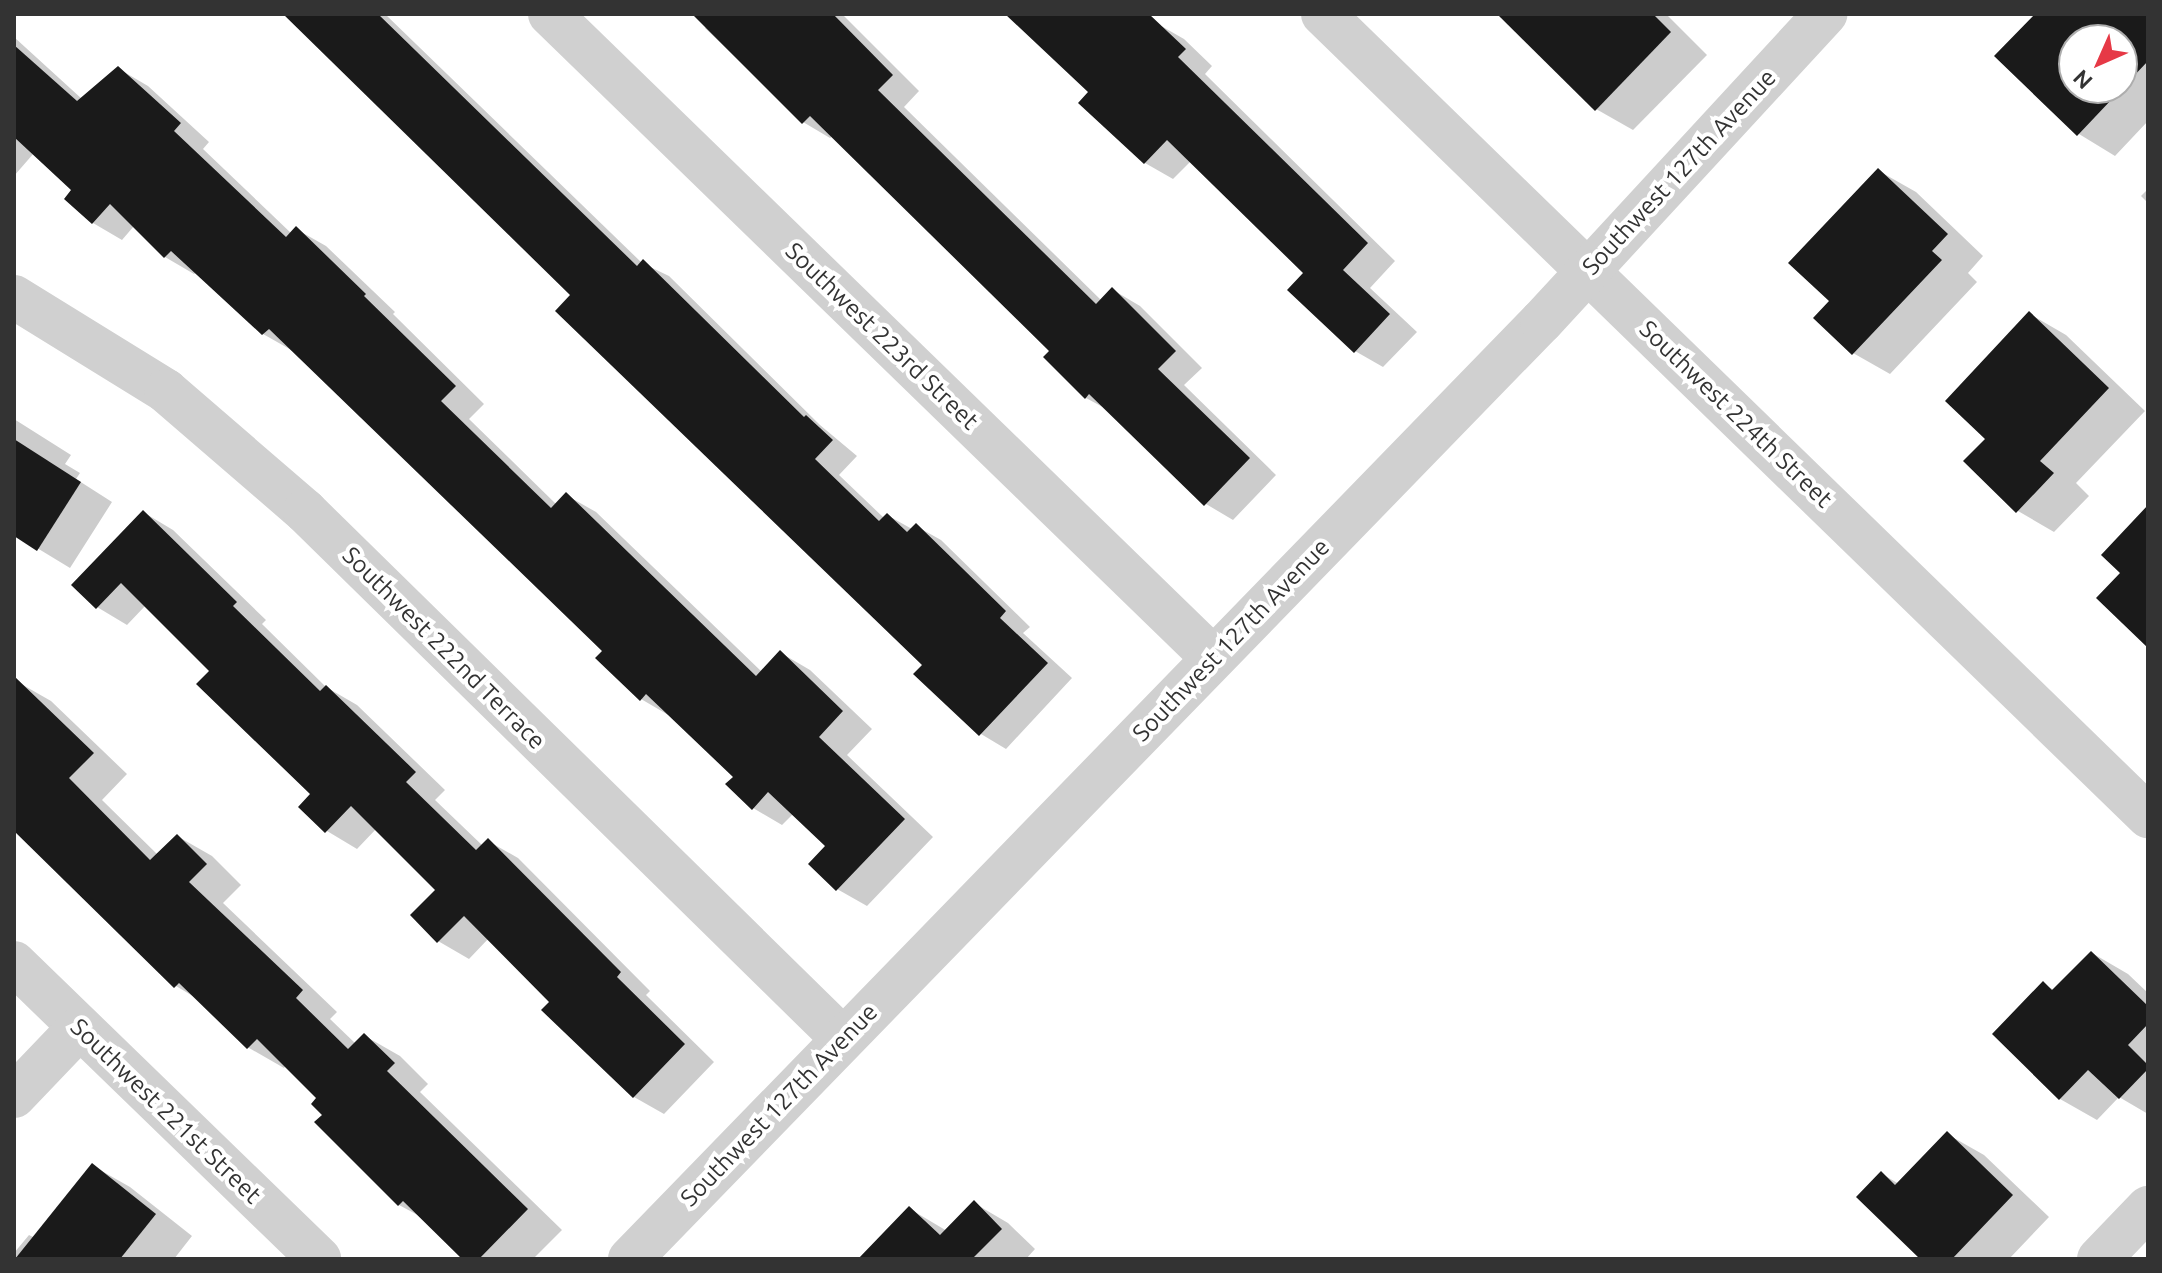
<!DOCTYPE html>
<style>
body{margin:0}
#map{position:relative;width:2162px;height:1273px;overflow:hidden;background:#fff;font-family:Ubuntu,sans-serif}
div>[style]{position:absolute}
.shadow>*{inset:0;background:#0003}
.building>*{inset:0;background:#1a1a1a}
.minor>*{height:44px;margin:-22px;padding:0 22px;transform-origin:22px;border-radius:22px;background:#d0d0d0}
span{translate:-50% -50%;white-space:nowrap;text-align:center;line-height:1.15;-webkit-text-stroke:8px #fff;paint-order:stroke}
.street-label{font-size:24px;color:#333}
.frame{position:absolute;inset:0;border:16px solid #333;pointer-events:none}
.north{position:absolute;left:2058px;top:24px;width:80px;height:80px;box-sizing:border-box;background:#fff;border:2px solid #adadad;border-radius:50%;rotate:225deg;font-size:22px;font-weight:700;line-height:32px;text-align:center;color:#333}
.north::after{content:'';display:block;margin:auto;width:28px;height:36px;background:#e63946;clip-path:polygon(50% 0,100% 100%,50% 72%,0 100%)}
</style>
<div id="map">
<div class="shadow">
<i style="clip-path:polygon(284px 14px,385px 14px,642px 263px,669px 276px,820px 425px,857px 456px,839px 475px,884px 518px,887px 515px,912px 529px,916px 526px,941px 540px,1030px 627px,1023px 633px,1072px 678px,1006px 749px,981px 734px,925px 665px,573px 295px)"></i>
<i style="clip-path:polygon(702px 14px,842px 14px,919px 91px,904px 107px,1102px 301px,1113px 290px,1140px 306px,1202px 368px,1184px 385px,1276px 475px,1233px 520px,1206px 504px,1110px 411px,1086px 398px,1052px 351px,833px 136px,830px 138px,803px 122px,705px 28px,711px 22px)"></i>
<i style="clip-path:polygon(1010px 14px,1120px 14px,1156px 23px,1184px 39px,1212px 66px,1205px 74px,1395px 261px,1370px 288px,1417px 332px,1383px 367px,1355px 351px,1306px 273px,1191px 161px,1173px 179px,1145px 163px,1091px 92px)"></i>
<i style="clip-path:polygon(1501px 14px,1666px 14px,1707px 55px,1633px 130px,1596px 109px)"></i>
<i style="clip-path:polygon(evenodd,2037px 14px,2148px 14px,2148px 121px,2115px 156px,2079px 134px,2037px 14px,2074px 40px,2122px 40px,2122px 88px,2074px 88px,2074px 40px)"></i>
<i style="clip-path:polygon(14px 37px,82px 99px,119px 69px,148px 86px,209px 142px,203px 149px,292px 234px,296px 229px,326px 246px,395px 312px,393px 314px,484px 404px,469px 419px,557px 505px,566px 495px,596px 512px,762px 672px,781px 653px,810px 670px,872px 729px,847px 755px,933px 837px,867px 906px,837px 889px,828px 846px,793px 814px,782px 825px,753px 808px,736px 777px,670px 716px,641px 699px,605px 651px,293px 351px,263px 334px,197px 272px,194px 274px,165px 257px,134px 226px,122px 240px,93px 223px,74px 190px,34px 153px,14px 176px)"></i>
<i style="clip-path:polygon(1879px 171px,1916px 192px,1983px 256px,1968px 273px,1977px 282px,1890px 374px,1853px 353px,1832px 301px)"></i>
<i style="clip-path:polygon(2148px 189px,2148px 203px,2141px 196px)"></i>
<i style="clip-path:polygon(2030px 314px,2066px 335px,2145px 411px,2076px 483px,2089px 496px,2054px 532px,2018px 511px,1987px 438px)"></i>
<i style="clip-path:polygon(14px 419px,71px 455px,65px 464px,80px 473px,76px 479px,112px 502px,70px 568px,14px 534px)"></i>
<i style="clip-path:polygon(143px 512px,173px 530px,266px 620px,262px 624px,326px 687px,357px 705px,445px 790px,435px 800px,483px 846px,488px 841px,518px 858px,650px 991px,646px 995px,714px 1062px,664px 1114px,634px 1097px,552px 1002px,489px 938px,469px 959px,438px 941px,438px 890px,377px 828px,357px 849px,327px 831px,313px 794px,212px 671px,146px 605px,127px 625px,97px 607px)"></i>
<i style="clip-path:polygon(16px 681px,51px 701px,127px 774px,102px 800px,158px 855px,177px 836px,212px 856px,241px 885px,223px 903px,337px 1012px,330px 1019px,356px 1044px,365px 1036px,400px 1056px,428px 1084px,420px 1092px,562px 1230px,533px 1259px,465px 1259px,425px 1219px,399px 1205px,317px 1122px,325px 1115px,319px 1098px,286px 1065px,284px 1068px,249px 1048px,201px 1001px,176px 986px,14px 829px)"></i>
<i style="clip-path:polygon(2092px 953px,2128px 974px,2148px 993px,2148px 1114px,2119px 1097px,2097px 1120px,2060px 1099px,1994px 1034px,2043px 984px,2054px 990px)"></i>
<i style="clip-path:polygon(1947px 1134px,1984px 1155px,2049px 1217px,2009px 1259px,1923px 1259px,1882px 1174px,1899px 1184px)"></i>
<i style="clip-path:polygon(93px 1166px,130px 1187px,192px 1236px,174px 1259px,14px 1259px,14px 1253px,29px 1235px,35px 1238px)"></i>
<i style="clip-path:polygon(974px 1203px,1008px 1223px,1035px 1249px,1026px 1259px,861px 1259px,910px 1209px,947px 1231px)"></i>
</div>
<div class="building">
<i style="clip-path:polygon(283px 14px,378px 14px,637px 266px,643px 259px,804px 417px,806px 415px,833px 440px,815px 459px,879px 521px,887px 513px,907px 532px,916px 523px,1006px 611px,1000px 618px,1048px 663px,979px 736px,913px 674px,922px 665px,555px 311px,570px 295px)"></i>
<i style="clip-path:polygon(692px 14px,833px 14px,893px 75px,878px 90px,1096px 304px,1112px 287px,1176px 351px,1158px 369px,1250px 458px,1204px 506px,1089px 394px,1085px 399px,1043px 357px,1049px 351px,810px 116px,802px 124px)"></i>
<i style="clip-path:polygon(1005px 14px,1149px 14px,1186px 49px,1178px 57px,1368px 243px,1343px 270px,1390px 314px,1354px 353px,1287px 290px,1303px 273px,1167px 140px,1144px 164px,1078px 103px,1088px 92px)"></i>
<i style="clip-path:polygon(1497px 14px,1653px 14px,1671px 32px,1595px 111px)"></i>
<i style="clip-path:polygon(evenodd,2035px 14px,2148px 14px,2148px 61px,2077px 136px,1994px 56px,2035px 14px,2074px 40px,2122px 40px,2122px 88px,2074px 88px,2074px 40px)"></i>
<i style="clip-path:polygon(14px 45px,77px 101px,118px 66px,181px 123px,174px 131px,286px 237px,296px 226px,366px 294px,364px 296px,456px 386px,441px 401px,551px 508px,566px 492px,756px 676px,780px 650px,843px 711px,819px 737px,905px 819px,836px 891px,808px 864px,825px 846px,768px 792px,752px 810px,725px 784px,733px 777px,646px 694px,640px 701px,595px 658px,602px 651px,269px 329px,262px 335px,171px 251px,164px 258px,110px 204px,92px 224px,64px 199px,71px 190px,14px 137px)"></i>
<i style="clip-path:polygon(1878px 168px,1948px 234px,1932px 251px,1942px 260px,1852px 355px,1813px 318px,1829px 301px,1788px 263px)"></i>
<i style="clip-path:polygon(2029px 311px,2109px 388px,2040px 461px,2054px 473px,2016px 513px,1963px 461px,1985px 439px,1945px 401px)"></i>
<i style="clip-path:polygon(14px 439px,81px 482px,37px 551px,14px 536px)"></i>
<i style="clip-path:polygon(2148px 505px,2148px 648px,2096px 598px,2120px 573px,2101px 555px)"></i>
<i style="clip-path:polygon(143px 510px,237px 602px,233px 606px,320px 691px,326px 685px,416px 772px,406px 782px,476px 850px,488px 838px,621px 972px,617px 977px,685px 1044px,633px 1098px,541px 1010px,549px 1002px,464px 916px,437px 943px,410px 915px,435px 890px,351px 806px,325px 833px,298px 807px,310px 794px,196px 684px,209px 671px,121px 583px,96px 609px,71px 585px)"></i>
<i style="clip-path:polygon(14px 676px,94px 753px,69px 778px,150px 860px,177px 834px,207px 864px,189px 882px,303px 990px,296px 998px,348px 1049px,364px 1033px,395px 1063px,387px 1071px,528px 1209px,479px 1259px,462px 1259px,403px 1201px,398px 1206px,314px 1122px,322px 1115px,311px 1104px,316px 1098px,257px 1039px,247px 1049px,179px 983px,174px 988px,14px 831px)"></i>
<i style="clip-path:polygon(2091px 951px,2148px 1006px,2148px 1024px,2128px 1045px,2148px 1065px,2148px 1069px,2119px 1099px,2088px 1070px,2059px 1100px,1992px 1034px,2043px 981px,2052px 990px)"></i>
<i style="clip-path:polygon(1947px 1131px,2013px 1195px,1952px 1259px,1920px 1259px,1856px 1197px,1881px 1171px,1895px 1185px)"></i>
<i style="clip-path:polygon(92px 1163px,156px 1214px,120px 1259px,15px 1259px)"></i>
<i style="clip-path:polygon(974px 1200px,1002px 1229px,972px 1259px,858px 1259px,909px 1206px,940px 1235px)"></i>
</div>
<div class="minor">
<i style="left:550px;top:14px;width:924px;rotate:44.17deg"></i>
<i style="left:1323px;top:14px;width:1151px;rotate:44.19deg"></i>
<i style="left:14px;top:297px;width:179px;rotate:31.7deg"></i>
<i style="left:166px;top:391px;width:184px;rotate:40.8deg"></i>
<i style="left:305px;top:511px;width:754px;rotate:44.46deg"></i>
<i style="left:14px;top:963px;width:425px;rotate:44.1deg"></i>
<i style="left:14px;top:1096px;width:94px;rotate:-46.3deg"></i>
<i style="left:630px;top:1259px;width:1308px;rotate:-45.81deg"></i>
<i style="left:1542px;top:321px;width:418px;rotate:-47.3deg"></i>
<i style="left:2099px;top:1259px;width:71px;rotate:-46.1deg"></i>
</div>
<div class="street-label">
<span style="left:1679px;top:172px;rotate:-47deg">Southwest 127th Avenue</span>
<span style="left:882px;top:336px;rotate:44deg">Southwest 223rd Street</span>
<span style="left:1736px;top:414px;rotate:44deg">Southwest 224th Street</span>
<span style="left:1231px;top:640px;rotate:-46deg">Southwest 127th Avenue</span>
<span style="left:444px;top:648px;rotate:45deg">Southwest 222nd Terrace</span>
<span style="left:779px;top:1105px;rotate:-46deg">Southwest 127th Avenue</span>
<span style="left:166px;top:1111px;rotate:44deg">Southwest 221st Street</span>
</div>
<div class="frame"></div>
<div class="north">N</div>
</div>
